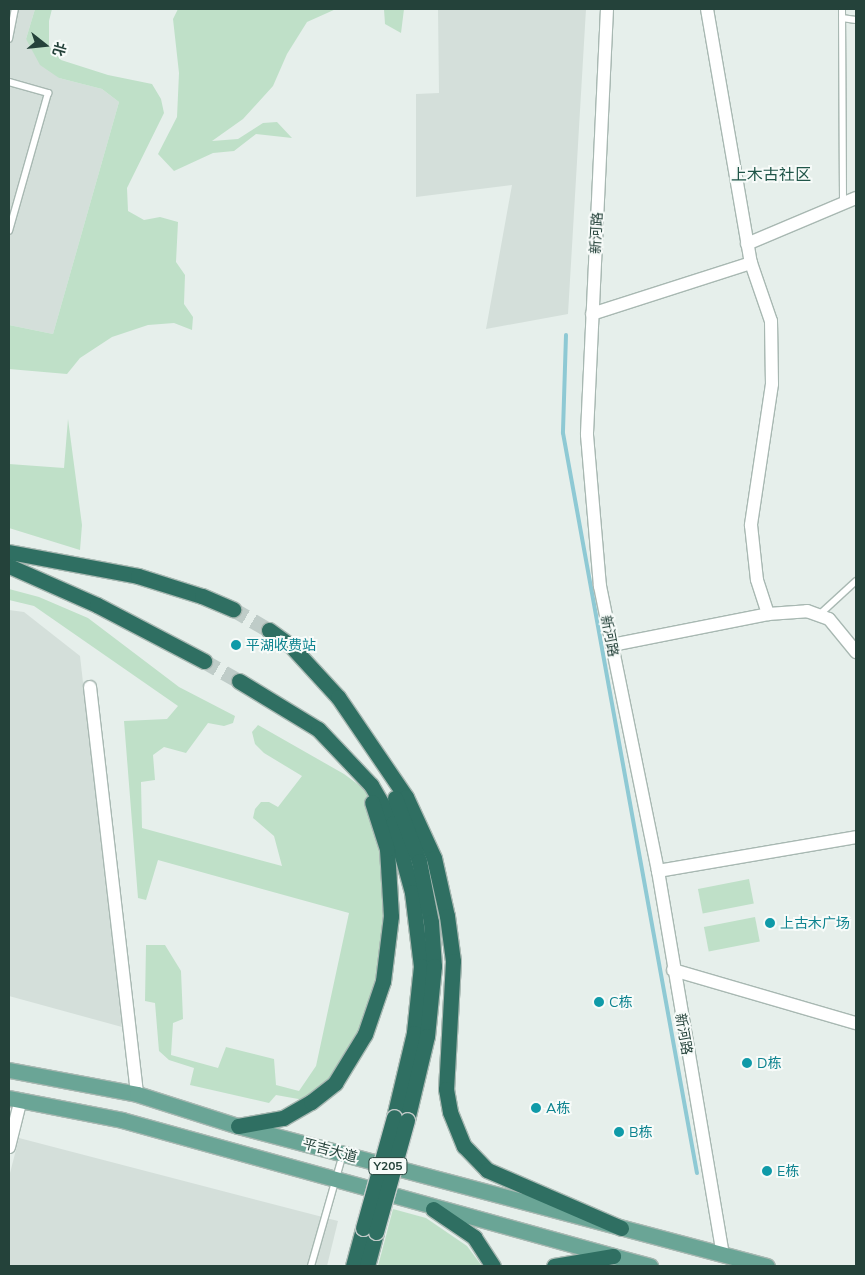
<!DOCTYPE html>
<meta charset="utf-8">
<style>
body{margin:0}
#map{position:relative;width:865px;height:1275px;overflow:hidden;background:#e6efeb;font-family:Mulish,"Noto Sans SC",sans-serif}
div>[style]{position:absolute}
.built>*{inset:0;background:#d4dfda}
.green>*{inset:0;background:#bfe0c8;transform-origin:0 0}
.stream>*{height:4px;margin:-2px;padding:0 2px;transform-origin:2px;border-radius:2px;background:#8ec9d4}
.motorway-tunnel>*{height:15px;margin-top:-7.5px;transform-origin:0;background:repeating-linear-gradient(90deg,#bfccc8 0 15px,transparent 0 23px)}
.roads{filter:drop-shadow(1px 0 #a8b8b2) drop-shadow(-1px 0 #a8b8b2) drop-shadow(0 1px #a8b8b2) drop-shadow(0 -1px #a8b8b2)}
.service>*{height:6px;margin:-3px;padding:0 3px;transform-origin:3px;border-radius:3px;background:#fff}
.minor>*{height:12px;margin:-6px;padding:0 6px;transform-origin:6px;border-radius:6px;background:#fff}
.primary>*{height:15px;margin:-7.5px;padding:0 7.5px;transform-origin:7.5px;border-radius:7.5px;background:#6aa596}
.motorway>*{height:15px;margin:-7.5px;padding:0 7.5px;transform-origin:7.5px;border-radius:7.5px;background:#2f6f62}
.bridges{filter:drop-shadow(1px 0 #c2cac8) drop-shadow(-1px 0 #c2cac8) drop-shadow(0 1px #c2cac8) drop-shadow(0 -1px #c2cac8)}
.motorway-bridge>*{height:15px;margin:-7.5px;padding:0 7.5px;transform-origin:7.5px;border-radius:7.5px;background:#2f6f62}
.dots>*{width:14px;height:14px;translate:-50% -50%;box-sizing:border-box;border:2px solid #f7fbf9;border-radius:50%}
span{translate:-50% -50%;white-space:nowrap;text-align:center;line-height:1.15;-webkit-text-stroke:4px #f7fbf9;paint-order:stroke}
.shield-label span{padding:1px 4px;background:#f7fbf9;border:1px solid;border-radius:4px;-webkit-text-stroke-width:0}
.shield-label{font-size:12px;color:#24423a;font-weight:700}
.street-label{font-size:14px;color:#24423a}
.culture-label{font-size:14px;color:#0d838f}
.left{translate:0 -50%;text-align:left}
.quarter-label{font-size:16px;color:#1f5548}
.frame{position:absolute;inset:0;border:10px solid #24423a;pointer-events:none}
.north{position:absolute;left:20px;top:20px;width:50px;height:50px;-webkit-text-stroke:4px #f7fbf9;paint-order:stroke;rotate:106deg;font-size:14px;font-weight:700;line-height:20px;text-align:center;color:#24423a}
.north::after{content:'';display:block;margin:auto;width:18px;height:22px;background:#24423a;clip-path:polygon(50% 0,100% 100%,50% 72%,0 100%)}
</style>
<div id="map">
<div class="built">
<i style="clip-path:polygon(9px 9px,35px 9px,26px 39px,59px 78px,102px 89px,119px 102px,53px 334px,9px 325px)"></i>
<i style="clip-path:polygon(438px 9px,586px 9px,568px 314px,486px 329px,512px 185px,416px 197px,416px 94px,439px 93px)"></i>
<i style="clip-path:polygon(9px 610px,24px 612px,80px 656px,122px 1027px,9px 996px)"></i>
<i style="clip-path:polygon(19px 1138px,338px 1221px,327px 1266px,9px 1266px,9px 1177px)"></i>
</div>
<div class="green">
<i style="clip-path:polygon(35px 9px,52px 9px,49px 21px,49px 46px,61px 60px,108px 75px,152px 84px,161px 99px,164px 113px,127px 188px,128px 211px,144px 220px,160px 217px,178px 222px,176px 262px,185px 275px,184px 304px,193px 317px,192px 330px,174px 323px,148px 325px,112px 337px,80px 358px,67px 374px,9px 369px,9px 325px,53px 334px,119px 102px,102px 89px,59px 78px,40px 65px,26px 39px)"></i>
<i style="clip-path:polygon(178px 9px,336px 9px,307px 22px,287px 54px,273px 86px,243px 119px,212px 141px,238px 139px,263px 123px,277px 122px,292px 138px,256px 134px,234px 151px,213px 153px,174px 171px,158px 154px,177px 117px,179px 73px,173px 19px)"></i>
<i style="clip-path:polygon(384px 9px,404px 9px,401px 33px,385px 24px)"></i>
<i style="clip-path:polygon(68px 419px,82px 525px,80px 550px,9px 528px,9px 464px,64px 468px)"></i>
<i style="clip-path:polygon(9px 589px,39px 597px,88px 618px,179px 687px,235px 716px,233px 723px,224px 726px,208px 723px,186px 753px,164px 747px,153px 755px,155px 780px,141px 782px,142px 828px,282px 866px,274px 836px,253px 818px,255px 809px,261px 802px,269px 802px,278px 807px,302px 776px,264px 753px,255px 744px,252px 732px,258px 725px,344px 774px,363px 788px,376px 807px,396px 926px,350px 1068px,304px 1100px,276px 1095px,269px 1103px,190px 1085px,194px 1068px,169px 1060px,159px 1051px,155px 1003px,145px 1001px,146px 945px,165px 945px,181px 971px,183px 1019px,173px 1023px,171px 1055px,218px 1068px,226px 1047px,274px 1059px,276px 1085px,299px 1091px,316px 1066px,349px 913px,158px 860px,146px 900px,138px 898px,124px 721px,167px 719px,178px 706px,34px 606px,9px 600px)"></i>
<i style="left:749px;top:879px;width:25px;height:52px;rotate:79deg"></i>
<i style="left:755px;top:917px;width:25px;height:52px;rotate:79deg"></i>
<i style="clip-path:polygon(393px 1209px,426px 1218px,467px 1246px,482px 1266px,378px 1266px)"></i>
</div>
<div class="stream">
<i style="left:566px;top:335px;width:98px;rotate:91.8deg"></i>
<i style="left:563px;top:433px;width:752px;rotate:79.74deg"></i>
</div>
<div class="motorway-tunnel">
<i style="left:233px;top:609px;width:42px;rotate:30.3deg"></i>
<i style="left:204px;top:661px;width:40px;rotate:29.7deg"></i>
</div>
<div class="roads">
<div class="service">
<i style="left:842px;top:9px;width:195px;rotate:89.7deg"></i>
<i style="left:842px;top:18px;width:14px;rotate:8deg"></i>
<i style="left:9px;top:39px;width:31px;rotate:-79deg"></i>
<i style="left:9px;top:82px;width:41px;rotate:15.8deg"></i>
<i style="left:48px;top:93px;width:143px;rotate:105.8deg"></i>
<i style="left:819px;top:615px;width:50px;rotate:-42.6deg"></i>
<i style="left:311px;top:1266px;width:116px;rotate:-74.1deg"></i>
</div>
<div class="minor">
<i style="left:607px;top:9px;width:426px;rotate:92.7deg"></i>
<i style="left:587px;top:435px;width:152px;rotate:85.1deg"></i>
<i style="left:600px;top:586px;width:291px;rotate:78.5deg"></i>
<i style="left:658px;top:871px;width:389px;rotate:80.4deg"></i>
<i style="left:707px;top:9px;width:258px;rotate:80.2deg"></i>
<i style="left:751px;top:263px;width:61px;rotate:71deg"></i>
<i style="left:771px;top:321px;width:63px;rotate:89.1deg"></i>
<i style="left:772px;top:384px;width:143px;rotate:98.5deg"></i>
<i style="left:751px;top:525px;width:55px;rotate:83.8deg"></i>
<i style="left:757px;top:580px;width:36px;rotate:72deg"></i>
<i style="left:747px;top:244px;width:118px;rotate:-22.9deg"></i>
<i style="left:592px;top:314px;width:167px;rotate:-17.8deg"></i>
<i style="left:612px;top:645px;width:159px;rotate:-11.2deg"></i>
<i style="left:768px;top:614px;width:39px;rotate:-4deg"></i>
<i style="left:807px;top:611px;width:23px;rotate:20deg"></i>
<i style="left:829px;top:619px;width:43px;rotate:50.7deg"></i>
<i style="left:90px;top:687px;width:410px;rotate:83.4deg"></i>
<i style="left:658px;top:871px;width:201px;rotate:-9.7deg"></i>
<i style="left:673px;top:970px;width:191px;rotate:16.2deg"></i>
<i style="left:9px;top:1147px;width:49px;rotate:-76deg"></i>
</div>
<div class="primary">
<i style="left:9px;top:1070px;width:130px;rotate:10.6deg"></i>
<i style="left:137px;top:1094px;width:106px;rotate:17.6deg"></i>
<i style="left:238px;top:1126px;width:547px;rotate:14.82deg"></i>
<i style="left:9px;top:1098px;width:115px;rotate:11deg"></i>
<i style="left:122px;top:1120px;width:548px;rotate:15.46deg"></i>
</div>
<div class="motorway">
<i style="left:9px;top:552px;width:131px;rotate:10.5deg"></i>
<i style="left:138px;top:576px;width:67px;rotate:17.4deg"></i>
<i style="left:202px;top:596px;width:34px;rotate:23deg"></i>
<i style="left:9px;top:566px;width:96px;rotate:23.9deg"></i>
<i style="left:97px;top:605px;width:121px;rotate:27.6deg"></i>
<i style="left:269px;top:630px;width:29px;rotate:36deg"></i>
<i style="left:292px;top:647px;width:68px;rotate:47.4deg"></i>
<i style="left:338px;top:697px;width:121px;rotate:55.8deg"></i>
<i style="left:406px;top:797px;width:67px;rotate:65.3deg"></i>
<i style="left:434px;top:858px;width:59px;rotate:77.4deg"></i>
<i style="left:447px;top:916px;width:45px;rotate:82.4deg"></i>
<i style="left:453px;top:961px;width:128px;rotate:93.1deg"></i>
<i style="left:446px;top:1089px;width:23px;rotate:80deg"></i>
<i style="left:450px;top:1112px;width:37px;rotate:68deg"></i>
<i style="left:464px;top:1146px;width:33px;rotate:46deg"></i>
<i style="left:487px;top:1170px;width:146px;rotate:23.4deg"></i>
<i style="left:239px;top:681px;width:92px;rotate:31.3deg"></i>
<i style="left:318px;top:729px;width:77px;rotate:46.6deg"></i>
<i style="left:371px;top:785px;width:44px;rotate:59.9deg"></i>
<i style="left:393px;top:823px;width:72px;rotate:74.6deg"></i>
<i style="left:412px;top:892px;width:75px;rotate:83.1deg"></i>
<i style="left:421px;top:966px;width:67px;rotate:96deg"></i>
<i style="left:414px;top:1033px;width:86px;rotate:103.4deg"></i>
<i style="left:395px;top:798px;width:67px;rotate:69.1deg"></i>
<i style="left:419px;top:861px;width:62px;rotate:78.9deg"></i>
<i style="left:431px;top:922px;width:44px;rotate:86.1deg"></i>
<i style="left:434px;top:966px;width:70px;rotate:95.7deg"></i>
<i style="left:427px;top:1036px;width:86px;rotate:103.4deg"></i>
<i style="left:238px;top:1126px;width:46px;rotate:-10.1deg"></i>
<i style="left:283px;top:1118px;width:32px;rotate:-30deg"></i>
<i style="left:311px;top:1102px;width:31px;rotate:-38deg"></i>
<i style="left:335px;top:1083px;width:57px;rotate:-58.5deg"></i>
<i style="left:365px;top:1034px;width:56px;rotate:-71.2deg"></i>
<i style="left:383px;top:981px;width:65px;rotate:-83deg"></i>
<i style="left:391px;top:916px;width:67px;rotate:-93.4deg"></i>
<i style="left:387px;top:849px;width:49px;rotate:-107.7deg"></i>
<i style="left:433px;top:1209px;width:50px;rotate:34.3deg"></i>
<i style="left:474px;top:1237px;width:35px;rotate:57deg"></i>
<i style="left:353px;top:1266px;width:39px;rotate:-75deg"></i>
<i style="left:367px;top:1266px;width:35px;rotate:-75deg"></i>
<i style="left:554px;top:1266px;width:60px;rotate:-9.6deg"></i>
</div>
</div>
<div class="bridges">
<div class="motorway-bridge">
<i style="left:363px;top:1228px;width:115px;rotate:-74.4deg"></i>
<i style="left:376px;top:1232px;width:116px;rotate:-74.5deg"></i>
</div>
</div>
<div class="dots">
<i style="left:236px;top:645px;background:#0f9aa8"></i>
<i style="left:770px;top:923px;background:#0f9aa8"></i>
<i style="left:599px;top:1002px;background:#0f9aa8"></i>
<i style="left:747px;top:1063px;background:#0f9aa8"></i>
<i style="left:536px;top:1108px;background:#0f9aa8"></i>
<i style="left:619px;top:1132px;background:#0f9aa8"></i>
<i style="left:767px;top:1171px;background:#0f9aa8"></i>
</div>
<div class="shield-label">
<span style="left:388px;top:1166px">Y205</span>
</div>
<div class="street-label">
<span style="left:596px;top:233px;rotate:-87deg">新河路</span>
<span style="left:610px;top:636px;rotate:79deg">新河路</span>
<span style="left:684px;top:1034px;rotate:80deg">新河路</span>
<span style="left:330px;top:1150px;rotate:15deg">平吉大道</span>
</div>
<div class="culture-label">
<span class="left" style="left:246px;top:645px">平湖收费站</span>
<span class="left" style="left:780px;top:923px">上古木广场</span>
<span class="left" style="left:609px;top:1002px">C栋</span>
<span class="left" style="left:757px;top:1063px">D栋</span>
<span class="left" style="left:546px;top:1108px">A栋</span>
<span class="left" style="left:629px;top:1132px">B栋</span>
<span class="left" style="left:777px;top:1171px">E栋</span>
</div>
<div class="quarter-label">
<span style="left:771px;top:174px">上木古社区</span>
</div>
<div class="frame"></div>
<div class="north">北</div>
</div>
